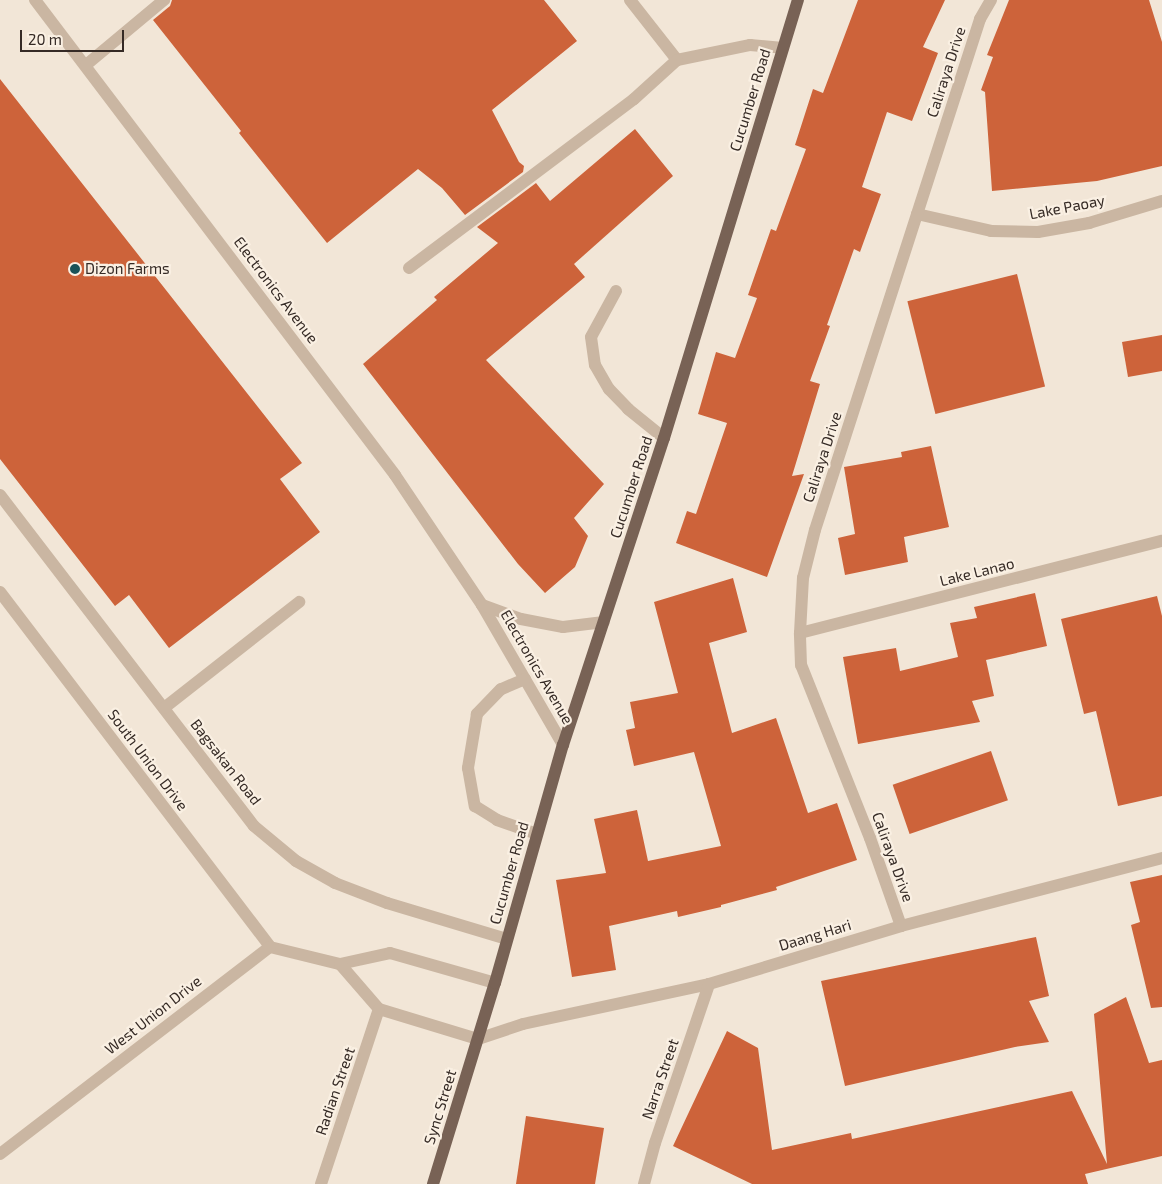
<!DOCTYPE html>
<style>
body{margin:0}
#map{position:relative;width:1162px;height:1184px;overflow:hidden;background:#f2e6d7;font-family:"Exo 2",sans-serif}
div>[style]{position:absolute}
.building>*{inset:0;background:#cd633a;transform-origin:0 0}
.minor>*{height:12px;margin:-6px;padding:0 6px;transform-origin:6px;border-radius:6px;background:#cab6a2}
.major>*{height:12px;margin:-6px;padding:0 6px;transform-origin:6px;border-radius:6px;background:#786255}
.dots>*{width:14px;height:14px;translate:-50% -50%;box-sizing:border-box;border:2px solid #faf0e3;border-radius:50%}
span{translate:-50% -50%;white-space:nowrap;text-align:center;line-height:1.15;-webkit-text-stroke:4.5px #faf0e3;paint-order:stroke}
.street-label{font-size:15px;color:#352a25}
.poi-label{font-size:15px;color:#352a25}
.left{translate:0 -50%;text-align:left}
.scale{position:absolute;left:20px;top:30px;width:104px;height:22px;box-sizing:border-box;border:2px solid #352a25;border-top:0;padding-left:6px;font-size:15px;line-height:18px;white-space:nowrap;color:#352a25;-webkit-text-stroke:4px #faf0e3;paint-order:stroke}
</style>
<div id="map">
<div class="building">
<i style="clip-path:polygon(172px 0,544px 0,577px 41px,492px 110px,519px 162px,524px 166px,523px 172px,465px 215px,442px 188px,418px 169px,327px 243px,239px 133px,241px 131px,153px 20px,170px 6px)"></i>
<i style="clip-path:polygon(858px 0,945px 0,923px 47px,938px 53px,912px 121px,887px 112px,862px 187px,881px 194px,860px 252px,854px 249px,827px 325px,830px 326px,810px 381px,820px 384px,792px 476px,804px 474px,767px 577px,676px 543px,687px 511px,696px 514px,727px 423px,698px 414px,716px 352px,735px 358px,757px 298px,748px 295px,771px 229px,776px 231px,806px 149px,795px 145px,813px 89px,823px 93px)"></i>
<i style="clip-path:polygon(1009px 0,1149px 0,1162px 42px,1162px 166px,1097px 181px,992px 191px,985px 92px,981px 90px,993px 57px,987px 55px)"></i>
<i style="clip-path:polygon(0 79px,302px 463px,280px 479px,320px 532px,169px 648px,129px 595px,115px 606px,0 459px)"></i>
<i style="clip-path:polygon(635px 129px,673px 176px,574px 264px,585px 277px,486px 360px,604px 484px,574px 518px,588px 536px,575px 567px,545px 593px,518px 564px,363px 364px,437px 300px,434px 297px,498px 243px,477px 227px,536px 183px,550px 201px)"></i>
<i style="left:1017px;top:274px;width:116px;height:113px;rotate:76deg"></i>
<i style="clip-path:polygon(1162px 335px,1162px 371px,1128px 377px,1122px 342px)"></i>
<i style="clip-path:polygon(931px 446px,949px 527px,904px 537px,908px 562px,845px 575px,838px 538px,855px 534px,844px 467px,902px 457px,901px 452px)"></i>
<i style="clip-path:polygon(733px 578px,747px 632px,709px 643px,732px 733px,776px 718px,808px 813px,837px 803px,857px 860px,776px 887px,777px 890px,721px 905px,721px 907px,678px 917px,677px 911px,609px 926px,616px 970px,572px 977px,556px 880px,606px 873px,594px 819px,637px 810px,648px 861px,721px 846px,694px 752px,634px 766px,626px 730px,635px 728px,630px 702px,678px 693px,654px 602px)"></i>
<i style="clip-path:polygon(1035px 593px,1047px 646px,986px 660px,994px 696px,972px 701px,980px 722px,858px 744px,843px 657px,896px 648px,900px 671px,958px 657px,950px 623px,977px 618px,974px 607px)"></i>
<i style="clip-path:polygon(1157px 596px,1162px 616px,1162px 796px,1118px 806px,1096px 711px,1084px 714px,1061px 619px)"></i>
<i style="left:991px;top:751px;width:52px;height:104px;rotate:71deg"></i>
<i style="clip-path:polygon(1162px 875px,1162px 1007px,1151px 1008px,1131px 925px,1140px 922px,1130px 882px)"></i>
<i style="clip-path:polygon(1036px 937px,1049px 996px,1029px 1001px,1049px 1042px,1015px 1047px,845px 1086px,821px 981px)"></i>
<i style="clip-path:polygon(1126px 997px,1149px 1063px,1162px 1060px,1162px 1156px,1085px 1174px,1088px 1184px,752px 1184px,673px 1146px,727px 1031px,758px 1048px,772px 1150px,851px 1133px,852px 1139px,1072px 1091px,1107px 1164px,1094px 1014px)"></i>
<i style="clip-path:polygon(526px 1116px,604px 1128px,595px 1184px,516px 1184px)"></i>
</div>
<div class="minor">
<i style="left:35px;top:0;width:596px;rotate:52.84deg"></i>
<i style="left:395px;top:475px;width:156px;rotate:56.2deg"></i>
<i style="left:482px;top:605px;width:162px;rotate:59.9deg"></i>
<i style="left:630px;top:0;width:76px;rotate:51.9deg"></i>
<i style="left:677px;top:60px;width:75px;rotate:-11.6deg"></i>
<i style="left:750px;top:45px;width:33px;rotate:5deg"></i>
<i style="left:86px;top:65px;width:102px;rotate:-39.8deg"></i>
<i style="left:917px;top:214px;width:76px;rotate:12.9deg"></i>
<i style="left:991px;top:231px;width:47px;rotate:1.2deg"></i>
<i style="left:1038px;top:232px;width:52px;rotate:-10deg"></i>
<i style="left:1089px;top:223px;width:76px;rotate:-16.8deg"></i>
<i style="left:409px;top:268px;width:281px;rotate:-36.9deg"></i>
<i style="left:634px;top:99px;width:58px;rotate:-42.2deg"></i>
<i style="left:616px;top:291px;width:52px;rotate:118.5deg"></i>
<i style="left:591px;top:337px;width:28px;rotate:82deg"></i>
<i style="left:595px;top:365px;width:28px;rotate:60deg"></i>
<i style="left:609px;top:389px;width:28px;rotate:46deg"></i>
<i style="left:628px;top:409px;width:46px;rotate:38.9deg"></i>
<i style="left:0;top:495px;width:417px;rotate:52.5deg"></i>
<i style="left:254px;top:826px;width:55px;rotate:39.8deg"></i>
<i style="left:296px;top:861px;width:45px;rotate:29.4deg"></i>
<i style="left:335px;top:883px;width:56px;rotate:21deg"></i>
<i style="left:387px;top:903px;width:125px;rotate:16.7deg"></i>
<i style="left:0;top:592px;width:446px;rotate:52.7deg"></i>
<i style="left:482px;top:605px;width:41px;rotate:19.7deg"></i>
<i style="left:521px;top:619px;width:43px;rotate:10.8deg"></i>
<i style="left:563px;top:627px;width:41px;rotate:-7deg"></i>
<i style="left:800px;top:633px;width:374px;rotate:-14.3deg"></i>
<i style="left:525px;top:679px;width:26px;rotate:157deg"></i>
<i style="left:501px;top:689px;width:35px;rotate:134deg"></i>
<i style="left:477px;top:714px;width:55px;rotate:99.5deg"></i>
<i style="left:468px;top:768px;width:39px;rotate:80deg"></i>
<i style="left:475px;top:806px;width:26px;rotate:32deg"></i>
<i style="left:497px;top:820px;width:42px;rotate:19.3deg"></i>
<i style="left:164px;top:708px;width:172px;rotate:-38.1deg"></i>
<i style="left:901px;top:926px;width:93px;rotate:-109.4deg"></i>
<i style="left:870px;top:838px;width:186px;rotate:-111.7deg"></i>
<i style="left:801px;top:665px;width:32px;rotate:-92deg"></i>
<i style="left:800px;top:633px;width:55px;rotate:-86.9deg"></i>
<i style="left:803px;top:578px;width:49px;rotate:-76deg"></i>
<i style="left:815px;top:530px;width:537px;rotate:-72.1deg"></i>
<i style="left:980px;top:19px;width:22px;rotate:-60deg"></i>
<i style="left:270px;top:947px;width:72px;rotate:13.7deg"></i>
<i style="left:340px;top:964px;width:51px;rotate:-12.4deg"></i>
<i style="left:390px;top:953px;width:109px;rotate:15.9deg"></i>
<i style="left:340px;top:964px;width:60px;rotate:49.1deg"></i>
<i style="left:379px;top:1009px;width:103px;rotate:16.9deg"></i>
<i style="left:478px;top:1039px;width:47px;rotate:-18.4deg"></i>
<i style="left:523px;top:1024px;width:190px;rotate:-12.1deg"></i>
<i style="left:709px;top:984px;width:201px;rotate:-16.8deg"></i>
<i style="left:901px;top:926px;width:270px;rotate:-14.6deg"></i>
<i style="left:0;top:1154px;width:340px;rotate:-37.5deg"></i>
<i style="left:321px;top:1184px;width:184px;rotate:-71.7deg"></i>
<i style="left:644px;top:1184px;width:42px;rotate:-75deg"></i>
<i style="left:655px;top:1143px;width:168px;rotate:-71.2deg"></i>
</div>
<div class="major">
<i style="left:433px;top:1184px;width:210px;rotate:-72.9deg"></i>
<i style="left:495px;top:983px;width:248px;rotate:-74.1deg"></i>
<i style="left:563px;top:745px;width:323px;rotate:-71.8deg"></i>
<i style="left:664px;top:438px;width:458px;rotate:-73deg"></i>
</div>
<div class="dots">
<i style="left:75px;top:269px;background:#195258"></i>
</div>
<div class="street-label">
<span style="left:946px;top:72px;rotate:-72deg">Caliraya Drive</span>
<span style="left:750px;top:100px;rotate:-73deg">Cucumber Road</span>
<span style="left:1067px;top:207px;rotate:-11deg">Lake Paoay</span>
<span style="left:276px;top:290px;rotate:53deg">Electronics Avenue</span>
<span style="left:822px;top:457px;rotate:-72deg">Caliraya Drive</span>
<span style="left:631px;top:487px;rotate:-72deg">Cucumber Road</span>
<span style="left:977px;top:572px;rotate:-14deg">Lake Lanao</span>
<span style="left:537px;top:667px;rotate:60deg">Electronics Avenue</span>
<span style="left:148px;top:760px;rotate:53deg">South Union Drive</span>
<span style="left:226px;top:762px;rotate:52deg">Bagsakan Road</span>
<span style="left:893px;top:857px;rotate:70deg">Caliraya Drive</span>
<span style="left:509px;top:873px;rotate:-74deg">Cucumber Road</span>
<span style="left:815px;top:935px;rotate:-17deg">Daang Hari</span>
<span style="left:153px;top:1015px;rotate:-38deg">West Union Drive</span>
<span style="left:660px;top:1079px;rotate:-71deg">Narra Street</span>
<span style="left:335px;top:1091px;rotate:-71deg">Radian Street</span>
<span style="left:440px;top:1107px;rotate:-73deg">Sync Street</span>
</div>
<div class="poi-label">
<span class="left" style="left:85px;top:269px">Dizon Farms</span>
</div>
<div class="scale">20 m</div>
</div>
